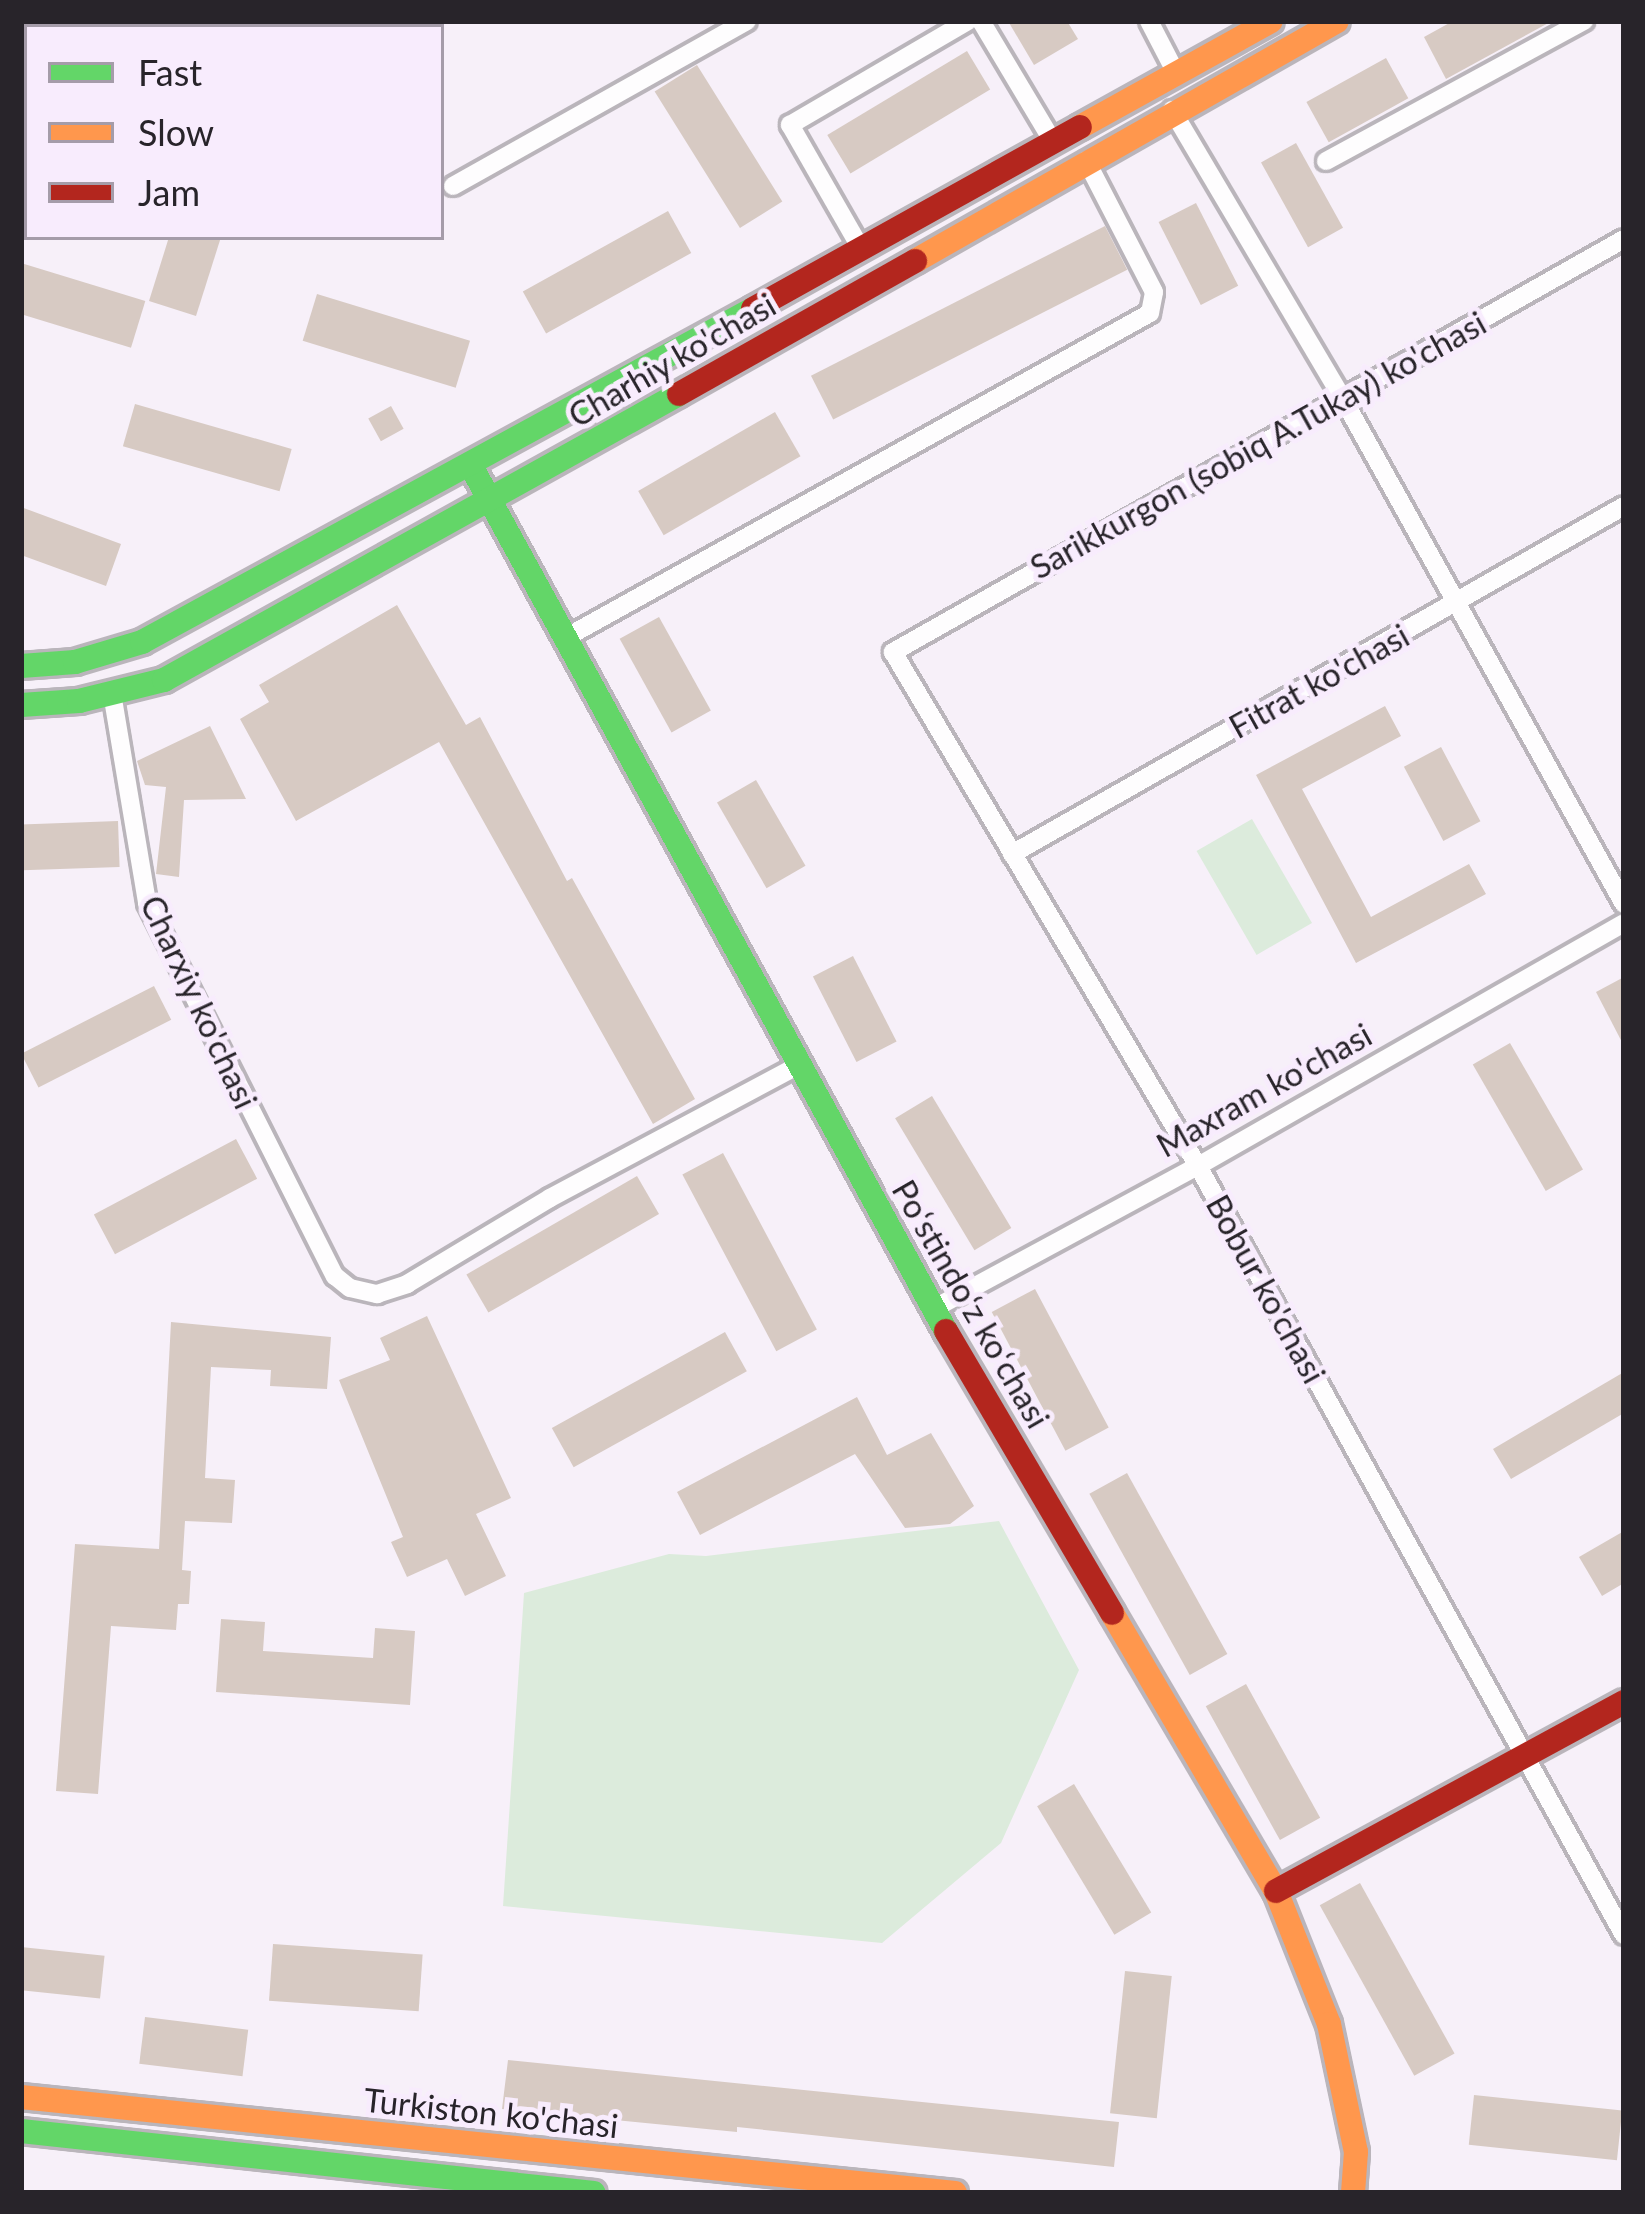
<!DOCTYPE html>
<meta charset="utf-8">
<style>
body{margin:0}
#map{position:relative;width:1645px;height:2214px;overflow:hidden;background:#f7f0f9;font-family:Lato,sans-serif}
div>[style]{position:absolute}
.green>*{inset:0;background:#dcebdc;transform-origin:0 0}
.building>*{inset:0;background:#d7cac3;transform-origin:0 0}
.roads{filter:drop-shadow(3px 0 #bab5bb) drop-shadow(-3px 0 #bab5bb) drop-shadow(0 3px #bab5bb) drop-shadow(0 -3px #bab5bb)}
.street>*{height:18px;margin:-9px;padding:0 9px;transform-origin:9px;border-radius:9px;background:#fefdfe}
.fast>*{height:24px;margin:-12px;padding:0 12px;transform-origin:12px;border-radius:12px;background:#63d668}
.slow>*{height:24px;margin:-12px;padding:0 12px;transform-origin:12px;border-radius:12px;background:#ff974d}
.jam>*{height:24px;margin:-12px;padding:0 12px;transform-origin:12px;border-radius:12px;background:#b3261e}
span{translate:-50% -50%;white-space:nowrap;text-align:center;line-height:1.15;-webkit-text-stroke:10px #f8ecfd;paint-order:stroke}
.street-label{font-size:33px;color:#28242a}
.frame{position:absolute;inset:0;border:24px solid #28242a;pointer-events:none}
.legend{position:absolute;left:24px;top:24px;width:420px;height:216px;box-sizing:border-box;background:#f8ecfd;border:3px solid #a59ca9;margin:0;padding:15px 21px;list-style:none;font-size:36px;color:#28242a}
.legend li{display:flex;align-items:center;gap:24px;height:60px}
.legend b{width:60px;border:3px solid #a59ca9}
</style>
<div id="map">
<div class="green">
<i style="left:1252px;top:819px;width:120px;height:64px;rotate:60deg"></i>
<i style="clip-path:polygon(999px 1521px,1079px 1670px,1001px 1843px,882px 1943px,503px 1906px,524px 1593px,669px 1554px,706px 1556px)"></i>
</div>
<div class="building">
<i style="clip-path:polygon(1008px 21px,1067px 21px,1078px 39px,1034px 65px)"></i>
<i style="clip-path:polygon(1453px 21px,1552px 21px,1446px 79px,1424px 37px)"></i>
<i style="left:967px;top:51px;width:45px;height:163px;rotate:59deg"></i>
<i style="left:1386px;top:58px;width:46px;height:91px;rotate:61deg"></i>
<i style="left:697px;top:65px;width:161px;height:50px;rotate:58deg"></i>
<i style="left:1296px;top:143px;width:97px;height:40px;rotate:61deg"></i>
<i style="left:1196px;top:203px;width:93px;height:42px;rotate:63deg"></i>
<i style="left:668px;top:211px;width:48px;height:166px;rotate:61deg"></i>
<i style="left:1105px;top:226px;width:49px;height:330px;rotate:63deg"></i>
<i style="clip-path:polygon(169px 237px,221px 237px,196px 316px,149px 301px)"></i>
<i style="left:21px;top:263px;width:130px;height:49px;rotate:17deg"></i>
<i style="left:317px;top:294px;width:160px;height:49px;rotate:17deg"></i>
<i style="left:135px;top:404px;width:163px;height:44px;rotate:16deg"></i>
<i style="left:391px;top:406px;width:26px;height:26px;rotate:61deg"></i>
<i style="left:775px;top:412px;width:51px;height:158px;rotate:60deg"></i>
<i style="clip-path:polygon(21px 507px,121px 544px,106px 586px,21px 555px)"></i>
<i style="clip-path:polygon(397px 605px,466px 725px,480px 717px,567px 881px,572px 878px,695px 1099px,653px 1124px,439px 742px,296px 821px,240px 719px,269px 702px,259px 685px)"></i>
<i style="left:659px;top:617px;width:107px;height:45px;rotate:61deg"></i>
<i style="clip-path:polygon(1385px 706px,1401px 736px,1302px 789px,1371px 917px,1469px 864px,1486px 894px,1356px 963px,1256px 775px)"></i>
<i style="clip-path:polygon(210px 726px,246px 799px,184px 800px,179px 877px,156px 874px,166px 787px,145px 785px,137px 761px)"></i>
<i style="left:1441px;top:747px;width:84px;height:42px;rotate:62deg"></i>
<i style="left:756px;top:780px;width:99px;height:45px;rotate:60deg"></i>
<i style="left:118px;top:821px;width:46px;height:97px;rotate:88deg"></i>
<i style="left:853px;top:956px;width:96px;height:45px;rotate:63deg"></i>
<i style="clip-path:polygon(1624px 977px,1624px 1046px,1596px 992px)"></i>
<i style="left:154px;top:986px;width:38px;height:149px;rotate:63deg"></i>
<i style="left:1510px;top:1043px;width:146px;height:43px;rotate:60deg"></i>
<i style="left:932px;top:1096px;width:154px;height:43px;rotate:59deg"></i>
<i style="left:236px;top:1139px;width:45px;height:161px;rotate:62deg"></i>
<i style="left:723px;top:1153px;width:200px;height:46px;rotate:62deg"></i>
<i style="left:637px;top:1176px;width:44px;height:197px;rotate:60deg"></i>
<i style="left:1035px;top:1289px;width:157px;height:49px;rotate:62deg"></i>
<i style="clip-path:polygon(427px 1316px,511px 1498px,476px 1514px,506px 1576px,465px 1596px,447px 1559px,407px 1577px,391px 1542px,403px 1537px,339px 1380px,390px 1360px,380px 1338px)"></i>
<i style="clip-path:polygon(171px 1322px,331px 1337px,327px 1389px,270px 1386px,271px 1370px,211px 1367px,205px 1478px,235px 1480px,232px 1523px,185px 1521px,182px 1570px,191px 1571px,189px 1604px,178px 1604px,176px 1630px,111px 1626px,98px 1794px,56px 1791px,75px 1544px,159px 1549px)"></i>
<i style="left:725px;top:1332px;width:45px;height:198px;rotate:61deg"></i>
<i style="clip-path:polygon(1624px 1372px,1624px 1413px,1511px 1479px,1493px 1449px)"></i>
<i style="clip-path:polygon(857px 1397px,887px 1455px,931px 1433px,974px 1506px,950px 1524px,905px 1528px,855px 1454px,700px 1535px,677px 1492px)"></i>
<i style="left:1127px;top:1473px;width:207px;height:43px;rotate:61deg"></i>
<i style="clip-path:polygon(1624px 1531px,1624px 1583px,1602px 1596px,1579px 1557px)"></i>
<i style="clip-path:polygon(221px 1619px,265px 1622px,263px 1651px,373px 1658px,375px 1628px,415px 1631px,410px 1705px,216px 1692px)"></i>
<i style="left:1246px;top:1684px;width:153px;height:46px;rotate:61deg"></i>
<i style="left:1074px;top:1784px;width:150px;height:43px;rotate:59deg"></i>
<i style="left:1360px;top:1883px;width:195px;height:46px;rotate:61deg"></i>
<i style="left:273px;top:1944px;width:150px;height:57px;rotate:4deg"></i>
<i style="left:21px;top:1947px;width:84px;height:43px;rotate:6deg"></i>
<i style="left:1125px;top:1971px;width:47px;height:143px;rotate:6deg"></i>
<i style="left:145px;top:2017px;width:104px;height:47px;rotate:7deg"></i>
<i style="clip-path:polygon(508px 2060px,1119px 2122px,1114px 2167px,737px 2127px,737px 2132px,502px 2109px)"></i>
<i style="left:1474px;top:2095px;width:149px;height:50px;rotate:6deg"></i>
</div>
<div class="roads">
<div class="street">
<i style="left:981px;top:21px;width:141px;rotate:59.2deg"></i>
<i style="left:1149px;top:21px;width:59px;rotate:62.6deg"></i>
<i style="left:1172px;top:110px;width:334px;rotate:59.4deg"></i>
<i style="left:1342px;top:397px;width:580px;rotate:60.92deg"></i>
<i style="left:1326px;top:161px;width:294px;rotate:-28.5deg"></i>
<i style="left:453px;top:186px;width:337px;rotate:-29.3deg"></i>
<i style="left:1624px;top:239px;width:840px;rotate:150.53deg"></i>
<i style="left:893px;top:652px;width:598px;rotate:59.32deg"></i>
<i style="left:1198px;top:1166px;width:879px;rotate:61.02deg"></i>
<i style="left:860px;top:247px;width:141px;rotate:-119.8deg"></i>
<i style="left:790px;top:125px;width:206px;rotate:-30.3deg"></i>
<i style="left:565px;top:638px;width:669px;rotate:-29.05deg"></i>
<i style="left:1150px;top:313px;width:21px;rotate:-79deg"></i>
<i style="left:1154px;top:292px;width:148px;rotate:-117.3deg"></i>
<i style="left:112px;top:693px;width:213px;rotate:80.5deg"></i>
<i style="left:147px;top:903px;width:418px;rotate:63.3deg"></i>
<i style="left:335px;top:1276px;width:19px;rotate:39deg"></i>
<i style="left:350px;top:1288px;width:28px;rotate:13deg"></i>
<i style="left:377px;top:1294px;width:32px;rotate:-18deg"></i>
<i style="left:407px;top:1284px;width:167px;rotate:-31deg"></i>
<i style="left:550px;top:1198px;width:282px;rotate:-28.1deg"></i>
<i style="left:1012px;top:854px;width:704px;rotate:-29.62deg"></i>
<i style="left:933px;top:1309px;width:301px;rotate:-28.4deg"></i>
<i style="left:1198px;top:1166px;width:490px;rotate:-29.7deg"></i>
</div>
<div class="fast">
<i style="left:471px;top:466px;width:987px;rotate:61.23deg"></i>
<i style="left:21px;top:666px;width:54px;rotate:-4.2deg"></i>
<i style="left:75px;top:662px;width:70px;rotate:-16.6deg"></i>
<i style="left:142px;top:642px;width:696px;rotate:-28.59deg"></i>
<i style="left:21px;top:705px;width:58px;rotate:-3.9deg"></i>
<i style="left:79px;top:701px;width:88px;rotate:-13.9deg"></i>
<i style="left:164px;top:680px;width:589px;rotate:-29.05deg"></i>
<i style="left:21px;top:2131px;width:576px;rotate:6.18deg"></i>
</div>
<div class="slow">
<i style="left:1080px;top:127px;width:218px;rotate:-29deg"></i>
<i style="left:915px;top:261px;width:485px;rotate:-29.6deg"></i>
<i style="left:1112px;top:1613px;width:323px;rotate:59.5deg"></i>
<i style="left:1276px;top:1891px;width:143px;rotate:68.3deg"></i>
<i style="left:1329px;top:2024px;width:131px;rotate:78.1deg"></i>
<i style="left:1356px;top:2152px;width:41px;rotate:94.2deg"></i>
<i style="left:21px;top:2097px;width:939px;rotate:5.87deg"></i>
</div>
<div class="jam">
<i style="left:753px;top:309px;width:374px;rotate:-29.1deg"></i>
<i style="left:679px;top:394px;width:271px;rotate:-29.4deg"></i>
<i style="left:946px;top:1331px;width:327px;rotate:59.5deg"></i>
<i style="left:1276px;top:1891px;width:396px;rotate:-28.5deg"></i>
</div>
</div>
<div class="street-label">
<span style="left:672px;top:360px;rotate:-30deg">Charhiy ko'chasi</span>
<span style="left:1258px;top:445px;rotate:-29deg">Sarikkurgon (sobiq A.Tukay) ko'chasi</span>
<span style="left:1319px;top:681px;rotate:-29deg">Fitrat ko'chasi</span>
<span style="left:199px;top:1002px;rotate:65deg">Charxiy ko'chasi</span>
<span style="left:1264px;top:1090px;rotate:-29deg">Maxram ko'chasi</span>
<span style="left:1266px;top:1289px;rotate:61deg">Bobur ko'chasi</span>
<span style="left:971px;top:1304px;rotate:60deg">Poʻstindoʻz koʻchasi</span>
<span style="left:491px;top:2113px;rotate:6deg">Turkiston ko'chasi</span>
</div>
<div class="frame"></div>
<ul class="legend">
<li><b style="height:15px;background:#63d668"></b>Fast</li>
<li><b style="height:15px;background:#ff974d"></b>Slow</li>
<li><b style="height:15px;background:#b3261e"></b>Jam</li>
</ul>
</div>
